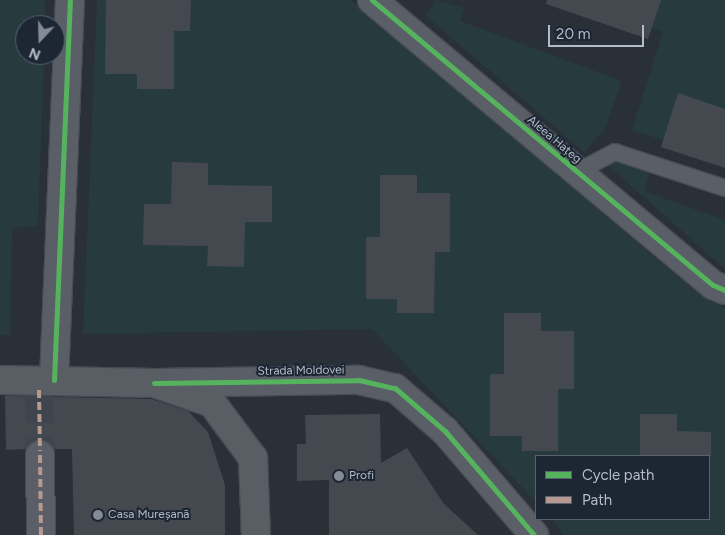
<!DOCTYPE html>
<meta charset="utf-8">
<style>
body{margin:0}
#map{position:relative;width:725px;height:535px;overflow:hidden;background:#2a3038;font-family:Figtree,sans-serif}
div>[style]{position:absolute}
.green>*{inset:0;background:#273a3e}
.building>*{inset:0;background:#444950}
.street-tunnel>*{height:28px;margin-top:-14px;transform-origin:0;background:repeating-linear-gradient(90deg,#3f454e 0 28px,transparent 0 42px)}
.roads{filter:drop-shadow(1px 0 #484c53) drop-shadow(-1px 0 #484c53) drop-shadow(0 1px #484c53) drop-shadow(0 -1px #484c53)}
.lane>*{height:16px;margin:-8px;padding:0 8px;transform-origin:8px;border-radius:8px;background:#5a5e66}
.street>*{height:28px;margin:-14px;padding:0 14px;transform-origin:14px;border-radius:14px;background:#5a5e66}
.secondary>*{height:28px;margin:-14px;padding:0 14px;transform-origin:14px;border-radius:14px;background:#595d64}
.quiet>*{height:4px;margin-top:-2px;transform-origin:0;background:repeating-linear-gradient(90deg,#b69a8f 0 8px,transparent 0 12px)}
.cycleway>*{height:5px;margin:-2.5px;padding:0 2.5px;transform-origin:2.5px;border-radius:2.5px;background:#56b35d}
.dots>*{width:14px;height:14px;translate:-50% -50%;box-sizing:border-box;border:2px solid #1d2633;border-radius:50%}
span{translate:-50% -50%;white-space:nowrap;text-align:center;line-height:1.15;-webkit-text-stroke:4px #1d2633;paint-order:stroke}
.street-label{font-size:12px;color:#b4bcc9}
.poi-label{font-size:12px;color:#b4bcc9}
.left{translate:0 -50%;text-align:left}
.legend{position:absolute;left:535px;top:455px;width:175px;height:65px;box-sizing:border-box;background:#1d2633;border:1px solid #59626f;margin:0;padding:6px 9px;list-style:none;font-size:15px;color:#b4bcc9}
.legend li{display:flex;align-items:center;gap:10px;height:25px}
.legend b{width:25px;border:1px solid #59626f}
.north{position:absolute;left:15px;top:15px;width:50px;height:50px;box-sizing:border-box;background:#1d2633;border:1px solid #59626f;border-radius:50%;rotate:201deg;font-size:14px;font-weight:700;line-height:20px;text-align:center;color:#b4bcc9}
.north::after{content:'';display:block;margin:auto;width:18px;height:22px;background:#848b96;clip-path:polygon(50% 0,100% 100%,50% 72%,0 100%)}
.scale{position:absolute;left:548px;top:25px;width:96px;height:22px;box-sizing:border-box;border:2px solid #b4bcc9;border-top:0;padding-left:6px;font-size:15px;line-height:18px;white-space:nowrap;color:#b4bcc9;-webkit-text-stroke:4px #1d2633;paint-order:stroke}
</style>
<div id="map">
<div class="green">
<i style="clip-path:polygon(0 0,45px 0,44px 25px,25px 25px,25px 55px,44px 55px,38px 226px,12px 228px,10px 335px,0 335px)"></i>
<i style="clip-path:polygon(97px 0,351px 0,666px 267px,702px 296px,725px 308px,725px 535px,564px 535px,552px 519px,709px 519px,709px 456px,536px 456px,536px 502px,372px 329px,83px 334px)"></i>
<i style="clip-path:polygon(435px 0,464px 8px,460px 21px,622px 81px,605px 129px,584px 152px,426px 16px)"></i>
<i style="clip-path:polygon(570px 0,725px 0,725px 161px,632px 130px,663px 32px)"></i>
<i style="clip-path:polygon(620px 162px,650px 172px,644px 191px,725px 220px,725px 269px,608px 165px)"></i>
</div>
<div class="building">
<i style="clip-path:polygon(106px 0,191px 0,190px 31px,174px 31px,174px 89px,137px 89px,137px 74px,105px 74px)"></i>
<i style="clip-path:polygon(547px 0,661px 0,648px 39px,546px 4px)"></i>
<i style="clip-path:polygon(678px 93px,725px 109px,725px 168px,661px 147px)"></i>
<i style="clip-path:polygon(172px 162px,208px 163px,208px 185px,272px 186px,272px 222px,245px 222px,244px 267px,207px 266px,208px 246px,143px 245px,144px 204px,171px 204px)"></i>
<i style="clip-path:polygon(380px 175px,417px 175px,417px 193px,450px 193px,450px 252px,435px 252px,434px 313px,397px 313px,397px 299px,366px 299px,366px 237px,380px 237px)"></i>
<i style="clip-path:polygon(504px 313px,541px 313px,541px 331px,574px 331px,574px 389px,558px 389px,558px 451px,522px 451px,522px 436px,490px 436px,490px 374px,504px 374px)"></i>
<i style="clip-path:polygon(5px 396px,151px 399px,188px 411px,208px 432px,225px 485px,225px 535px,74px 535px,72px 449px,54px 449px,39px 439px,26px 449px,6px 450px)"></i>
<i style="clip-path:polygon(380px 414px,381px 463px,407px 448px,444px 504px,478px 535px,329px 535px,329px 480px,297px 481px,297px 444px,306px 444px,305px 415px)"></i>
<i style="clip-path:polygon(640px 414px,677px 414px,677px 431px,711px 432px,711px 456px,640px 456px)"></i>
</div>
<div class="street-tunnel">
<i style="left:39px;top:395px;width:54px;rotate:88.9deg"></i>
</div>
<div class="roads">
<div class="lane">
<i style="left:577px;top:172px;width:43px;rotate:-27.8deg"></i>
<i style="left:615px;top:152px;width:116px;rotate:18.1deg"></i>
</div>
<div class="street">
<i style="left:372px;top:0;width:444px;rotate:39.9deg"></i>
<i style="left:713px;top:285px;width:13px;rotate:23deg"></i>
<i style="left:54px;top:380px;width:380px;rotate:-87.6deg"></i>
<i style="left:158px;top:383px;width:201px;rotate:-0.9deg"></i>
<i style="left:359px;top:380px;width:37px;rotate:13deg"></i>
<i style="left:395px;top:388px;width:66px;rotate:40.7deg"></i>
<i style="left:445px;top:431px;width:137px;rotate:49.4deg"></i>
<i style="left:40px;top:455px;width:80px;rotate:89.3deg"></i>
</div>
<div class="secondary">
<i style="left:0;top:380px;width:154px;rotate:1.1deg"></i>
<i style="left:154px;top:383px;width:61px;rotate:19deg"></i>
<i style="left:212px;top:403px;width:69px;rotate:53.3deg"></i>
<i style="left:253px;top:458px;width:77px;rotate:87.8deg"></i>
</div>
</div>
<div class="quiet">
<i style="left:39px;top:390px;width:61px;rotate:89.1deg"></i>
<i style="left:40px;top:455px;width:80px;rotate:89.3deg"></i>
</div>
<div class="cycleway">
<i style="left:372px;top:0;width:444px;rotate:39.9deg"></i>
<i style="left:713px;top:285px;width:13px;rotate:23deg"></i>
<i style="left:54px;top:380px;width:380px;rotate:-87.6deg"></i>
<i style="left:154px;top:383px;width:205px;rotate:-0.8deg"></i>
<i style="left:359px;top:380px;width:37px;rotate:13deg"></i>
<i style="left:395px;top:388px;width:66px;rotate:40.7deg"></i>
<i style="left:445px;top:431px;width:137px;rotate:49.4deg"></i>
</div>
<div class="dots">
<i style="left:339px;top:476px;background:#848b96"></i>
<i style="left:98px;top:515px;background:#848b96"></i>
</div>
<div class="street-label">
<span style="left:554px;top:140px;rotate:40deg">Aleea Hațeg</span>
<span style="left:301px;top:371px;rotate:-1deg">Strada Moldovei</span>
</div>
<div class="poi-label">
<span class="left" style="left:349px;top:476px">Profi</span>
<span class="left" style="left:108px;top:515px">Casa Mureșană</span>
</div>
<ul class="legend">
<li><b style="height:6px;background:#56b35d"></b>Cycle path</li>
<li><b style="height:6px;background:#b69a8f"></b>Path</li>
</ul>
<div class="north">N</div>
<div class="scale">20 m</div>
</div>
